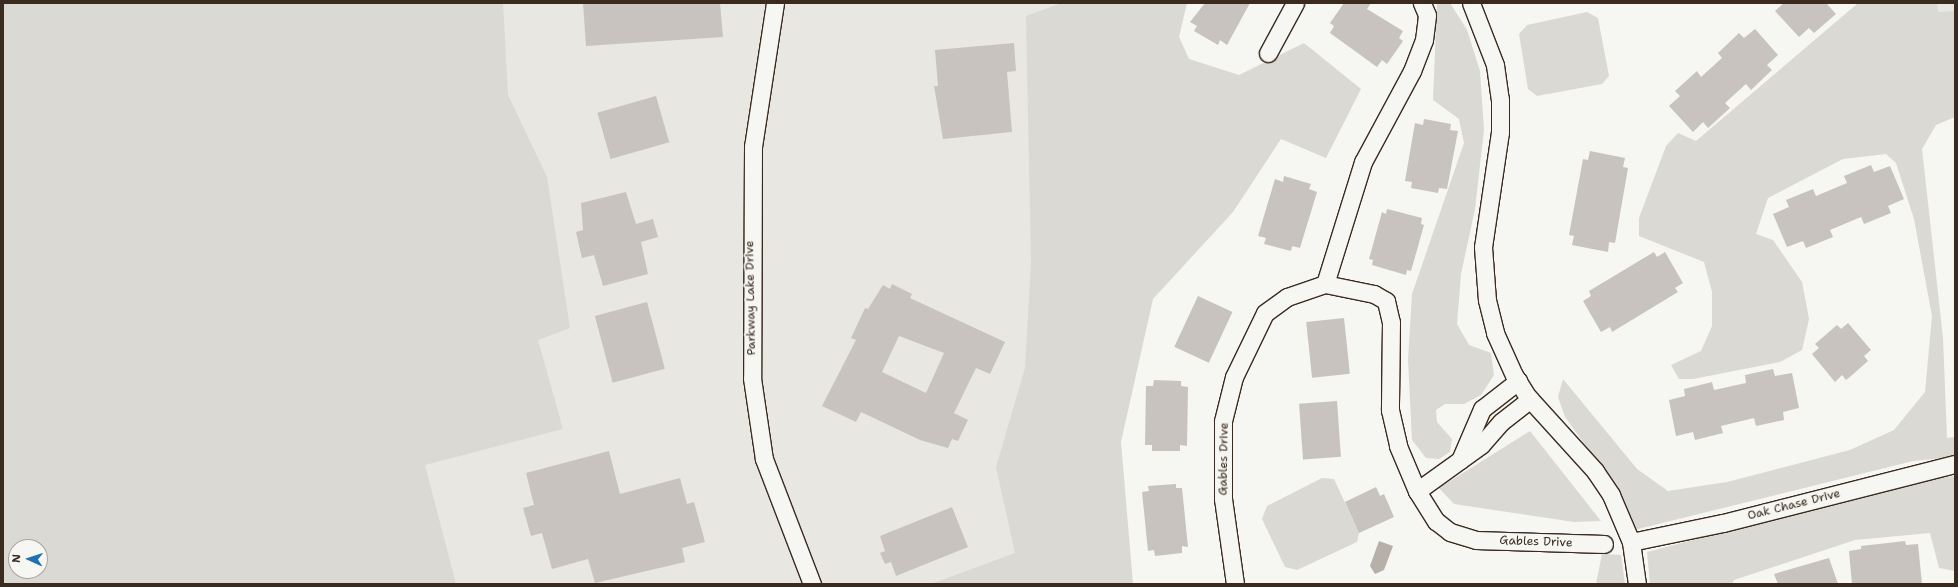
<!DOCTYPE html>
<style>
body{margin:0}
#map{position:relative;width:1958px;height:587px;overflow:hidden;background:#f6f6f2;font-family:"Shantell Sans",sans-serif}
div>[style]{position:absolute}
.built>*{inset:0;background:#e8e7e2}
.green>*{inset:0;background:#dad9d3}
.water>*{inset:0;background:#b6b0a9}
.building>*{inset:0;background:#c8c3be;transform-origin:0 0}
.roads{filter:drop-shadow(1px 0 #3b2a1e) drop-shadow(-1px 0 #3b2a1e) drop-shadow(0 1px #3b2a1e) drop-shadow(0 -1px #3b2a1e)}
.minor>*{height:17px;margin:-8.5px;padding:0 8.5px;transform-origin:8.5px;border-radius:8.5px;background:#f6f6f2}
span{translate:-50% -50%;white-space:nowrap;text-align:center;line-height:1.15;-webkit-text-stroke:3.5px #f6f6f2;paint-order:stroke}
.street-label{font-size:12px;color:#3b2a1e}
.frame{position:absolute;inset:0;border:4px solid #3b2a1e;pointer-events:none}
.north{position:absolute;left:8px;top:539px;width:40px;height:40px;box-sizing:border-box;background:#f6f6f2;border:1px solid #aba49d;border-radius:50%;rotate:273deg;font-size:11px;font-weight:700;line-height:16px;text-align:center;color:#3b2a1e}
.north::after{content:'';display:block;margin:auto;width:14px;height:18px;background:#1f6fb2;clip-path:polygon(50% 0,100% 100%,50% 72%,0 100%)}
</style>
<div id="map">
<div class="built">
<i style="clip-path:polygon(evenodd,3px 3px,1111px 3px,1084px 584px,3px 584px,3px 3px,16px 547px,40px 547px,40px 571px,16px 571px,16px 547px)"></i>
<i style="clip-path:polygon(1932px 3px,1955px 3px,1955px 25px,1933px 19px)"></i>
</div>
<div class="green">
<i style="clip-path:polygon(evenodd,3px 3px,503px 3px,508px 95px,547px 177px,570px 328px,538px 340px,563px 429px,425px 465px,456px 584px,3px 584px,3px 3px,16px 547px,40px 547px,40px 571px,16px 571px,16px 547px)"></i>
<i style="clip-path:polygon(1062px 3px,1187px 3px,1179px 37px,1189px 59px,1239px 75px,1304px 43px,1361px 89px,1326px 158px,1281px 139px,1233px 212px,1153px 299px,1121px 442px,1133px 584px,931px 584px,1015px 553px,996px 467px,1025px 368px,1031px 261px,1026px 16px)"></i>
<i style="clip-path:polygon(1437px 3px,1450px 3px,1467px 30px,1480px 71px,1484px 130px,1475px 209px,1461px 274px,1457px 324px,1469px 345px,1491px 353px,1494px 375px,1481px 395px,1464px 404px,1445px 404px,1436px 410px,1437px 422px,1452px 439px,1450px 452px,1439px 459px,1426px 458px,1412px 440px,1408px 360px,1412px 294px,1464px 143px,1459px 119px,1433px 100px)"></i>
<i style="clip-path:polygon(1858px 3px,1937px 3px,1938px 12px,1955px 11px,1955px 117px,1936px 125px,1922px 149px,1943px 338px,1947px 438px,1955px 437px,1955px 457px,1913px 461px,1634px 530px,1619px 492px,1565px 417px,1558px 397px,1563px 379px,1637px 469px,1668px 491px,1727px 482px,1850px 450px,1894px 430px,1925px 392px,1932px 316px,1914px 219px,1896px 163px,1886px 154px,1843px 159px,1768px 198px,1756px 234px,1773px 240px,1802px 282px,1809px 319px,1802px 350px,1780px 362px,1693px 379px,1679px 379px,1671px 365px,1701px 351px,1712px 326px,1712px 292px,1704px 262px,1639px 236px,1639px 218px,1666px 146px,1678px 133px,1696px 141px)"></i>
<i style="clip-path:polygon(1587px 12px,1598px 18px,1609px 76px,1602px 84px,1537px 96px,1528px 89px,1519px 34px,1527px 25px)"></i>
<i style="clip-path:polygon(1530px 431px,1601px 521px,1574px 522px,1454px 504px,1439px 488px)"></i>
<i style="clip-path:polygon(1955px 476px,1955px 571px,1939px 568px,1930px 533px,1855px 540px,1734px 580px,1732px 584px,1650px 584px,1647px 552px,1919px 481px)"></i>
<i style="clip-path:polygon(1322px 478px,1334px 479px,1359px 533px,1357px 542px,1297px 570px,1285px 567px,1262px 519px,1267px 506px)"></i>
<i style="clip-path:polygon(1602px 554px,1621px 555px,1625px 584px,1596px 584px)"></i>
</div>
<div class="water">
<i style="clip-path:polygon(1379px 541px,1393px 546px,1384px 570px,1375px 574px,1370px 566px)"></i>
</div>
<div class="building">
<i style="clip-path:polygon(583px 3px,720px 3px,723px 37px,586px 46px)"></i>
<i style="clip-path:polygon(1205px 3px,1250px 3px,1227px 45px,1220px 40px,1218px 45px,1194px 31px,1197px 26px,1190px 22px)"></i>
<i style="clip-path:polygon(1344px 3px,1371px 3px,1367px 9px,1403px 31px,1399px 38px,1403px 41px,1387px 64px,1382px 60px,1377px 67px,1330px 33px,1334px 26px,1330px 23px)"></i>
<i style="clip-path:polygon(1784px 3px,1826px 3px,1836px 14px,1814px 33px,1809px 28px,1799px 37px,1775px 11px)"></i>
<i style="clip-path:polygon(1755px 29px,1778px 55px,1767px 65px,1772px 70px,1751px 90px,1746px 84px,1725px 103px,1730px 108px,1708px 128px,1703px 122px,1693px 132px,1669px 106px,1680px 96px,1675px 91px,1697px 71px,1701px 77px,1722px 58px,1718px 53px,1739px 33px,1744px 38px)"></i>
<i style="clip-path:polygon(1014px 43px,1016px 71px,1007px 72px,1012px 132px,943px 139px,934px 86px,938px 86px,935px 50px)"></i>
<i style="left:656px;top:96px;width:48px;height:61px;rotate:74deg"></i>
<i style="clip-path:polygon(1424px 119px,1451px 124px,1450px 130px,1458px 131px,1447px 189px,1439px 188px,1438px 193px,1411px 188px,1412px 182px,1405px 181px,1415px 123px,1423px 125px)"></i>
<i style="clip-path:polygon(1590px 151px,1625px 158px,1623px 167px,1628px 168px,1615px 243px,1609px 242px,1608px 252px,1572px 245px,1574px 236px,1569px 235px,1583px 159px,1588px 160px)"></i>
<i style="clip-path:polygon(1871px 165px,1874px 172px,1890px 166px,1904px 199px,1888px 206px,1891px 213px,1864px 224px,1861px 217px,1830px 230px,1833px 237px,1806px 248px,1803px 241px,1787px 247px,1773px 214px,1789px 207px,1786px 200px,1813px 189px,1816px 196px,1847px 183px,1844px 176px)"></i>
<i style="clip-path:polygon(1284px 176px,1311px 184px,1309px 189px,1317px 192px,1300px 248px,1292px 246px,1291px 251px,1264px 244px,1266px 238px,1258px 236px,1275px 179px,1283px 182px)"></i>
<i style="clip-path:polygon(626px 192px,636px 224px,653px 219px,658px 237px,641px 242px,648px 274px,603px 286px,594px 255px,582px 258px,576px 232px,583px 230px,581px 203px)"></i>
<i style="clip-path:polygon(1387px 209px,1422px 218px,1421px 224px,1424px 225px,1411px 271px,1407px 270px,1406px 275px,1372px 265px,1373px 260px,1369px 259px,1382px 212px,1386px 214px)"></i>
<i style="clip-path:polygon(1654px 252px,1657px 257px,1665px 252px,1683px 283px,1675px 288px,1678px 292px,1612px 332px,1610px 327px,1601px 332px,1583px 301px,1591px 296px,1589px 291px)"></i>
<i style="clip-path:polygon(evenodd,892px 284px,912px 294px,910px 298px,1005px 342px,990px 374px,976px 368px,954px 413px,968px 420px,958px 441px,952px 439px,948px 448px,920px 440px,861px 412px,856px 422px,822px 406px,856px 340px,851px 338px,865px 308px,868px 309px,883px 285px,890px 289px,892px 284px,899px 336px,944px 353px,926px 393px,882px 372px,899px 336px)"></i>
<i style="left:1198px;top:296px;width:38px;height:56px;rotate:25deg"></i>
<i style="left:647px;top:302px;width:69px;height:54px;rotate:75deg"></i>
<i style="left:1344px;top:318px;width:56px;height:38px;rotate:84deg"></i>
<i style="clip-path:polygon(1848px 323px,1871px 350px,1864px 356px,1868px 361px,1851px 376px,1846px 380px,1842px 375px,1835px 382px,1812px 354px,1819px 348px,1815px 344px,1837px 325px,1841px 329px)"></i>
<i style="clip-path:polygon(1773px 369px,1775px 376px,1792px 373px,1799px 408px,1783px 412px,1784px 420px,1756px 426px,1754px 418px,1721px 426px,1723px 433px,1695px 440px,1693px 432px,1676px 436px,1669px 400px,1685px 396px,1684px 389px,1712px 382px,1714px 390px,1746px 383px,1745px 375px)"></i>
<i style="clip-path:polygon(1154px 380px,1181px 381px,1181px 386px,1188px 387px,1187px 446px,1180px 445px,1180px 451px,1152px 451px,1152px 445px,1145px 445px,1146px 386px,1153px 386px)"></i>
<i style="left:1337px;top:401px;width:56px;height:38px;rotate:86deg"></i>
<i style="clip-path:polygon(609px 451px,620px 494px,680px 478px,687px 504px,694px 502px,705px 542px,682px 548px,685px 562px,595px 583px,588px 559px,552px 569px,542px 533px,531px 536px,523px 508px,534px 505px,526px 473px)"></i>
<i style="clip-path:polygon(1176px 484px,1176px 488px,1182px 488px,1188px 547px,1182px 546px,1182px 553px,1155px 556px,1154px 550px,1148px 551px,1142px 492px,1149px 491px,1148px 486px)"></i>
<i style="clip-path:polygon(1376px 487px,1380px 496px,1384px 494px,1394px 517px,1359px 533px,1345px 502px)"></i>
<i style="clip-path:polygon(952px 507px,968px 547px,896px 576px,891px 562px,885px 564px,880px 553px,885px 551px,880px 536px)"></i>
<i style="clip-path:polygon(1905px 541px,1906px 545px,1918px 544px,1922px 584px,1852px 584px,1849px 551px,1861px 549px,1861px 546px)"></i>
<i style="clip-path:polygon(1829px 558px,1838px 584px,1778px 584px,1774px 574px)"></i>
</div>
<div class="roads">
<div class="minor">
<i style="left:775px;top:3px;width:145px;rotate:98.7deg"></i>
<i style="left:753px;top:146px;width:232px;rotate:90.2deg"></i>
<i style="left:752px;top:378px;width:82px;rotate:81.6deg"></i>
<i style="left:764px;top:459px;width:134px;rotate:69deg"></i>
<i style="left:1471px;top:3px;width:66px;rotate:68.8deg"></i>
<i style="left:1495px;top:65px;width:34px;rotate:82deg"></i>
<i style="left:1500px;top:99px;width:33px;rotate:90deg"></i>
<i style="left:1500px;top:132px;width:116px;rotate:98.4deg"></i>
<i style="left:1483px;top:247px;width:53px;rotate:85.7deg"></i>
<i style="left:1487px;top:300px;width:34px;rotate:76deg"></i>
<i style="left:1495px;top:333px;width:46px;rotate:65.7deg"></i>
<i style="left:1514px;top:375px;width:26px;rotate:58deg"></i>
<i style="left:1528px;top:397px;width:100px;rotate:47.8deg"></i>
<i style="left:1595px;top:471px;width:29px;rotate:56deg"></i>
<i style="left:1611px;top:495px;width:51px;rotate:66.9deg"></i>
<i style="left:1631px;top:542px;width:42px;rotate:81.9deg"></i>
<i style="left:1268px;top:53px;width:57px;rotate:-61.6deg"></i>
<i style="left:1325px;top:284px;width:128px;rotate:-72.7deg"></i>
<i style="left:1363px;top:162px;width:103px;rotate:-61.7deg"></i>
<i style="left:1412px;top:71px;width:33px;rotate:-69deg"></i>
<i style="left:1424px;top:40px;width:25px;rotate:-83deg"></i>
<i style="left:1427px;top:15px;width:13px;rotate:-113deg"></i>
<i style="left:1460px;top:460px;width:56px;rotate:-66.7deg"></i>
<i style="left:1482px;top:409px;width:46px;rotate:-37.9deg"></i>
<i style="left:1417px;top:491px;width:79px;rotate:-35.7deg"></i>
<i style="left:1481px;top:445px;width:30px;rotate:-49deg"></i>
<i style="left:1501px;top:422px;width:37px;rotate:-38deg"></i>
<i style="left:1631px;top:542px;width:94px;rotate:-11.7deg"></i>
<i style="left:1723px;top:523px;width:239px;rotate:-14.3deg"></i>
<i style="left:1235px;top:584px;width:86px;rotate:-98deg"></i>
<i style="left:1223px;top:499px;width:78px;rotate:-90deg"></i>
<i style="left:1223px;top:421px;width:45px;rotate:-76deg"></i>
<i style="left:1234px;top:377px;width:71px;rotate:-64.2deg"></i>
<i style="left:1265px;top:313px;width:27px;rotate:-36deg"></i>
<i style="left:1287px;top:297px;width:40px;rotate:-18.9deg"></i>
<i style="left:1325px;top:284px;width:50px;rotate:11.5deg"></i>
<i style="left:1374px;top:294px;width:14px;rotate:30deg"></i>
<i style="left:1386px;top:301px;width:22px;rotate:77deg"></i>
<i style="left:1391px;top:322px;width:88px;rotate:90.7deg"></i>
<i style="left:1390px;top:410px;width:37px;rotate:77deg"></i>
<i style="left:1398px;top:446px;width:49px;rotate:67.1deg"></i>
<i style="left:1417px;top:491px;width:36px;rotate:58deg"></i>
<i style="left:1436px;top:521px;width:18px;rotate:38deg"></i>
<i style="left:1450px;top:532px;width:27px;rotate:17deg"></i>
<i style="left:1476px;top:540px;width:128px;rotate:1.8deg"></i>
</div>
</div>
<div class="street-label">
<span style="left:751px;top:298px;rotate:-91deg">Parkway Lake Drive</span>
<span style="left:1224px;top:459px;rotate:-89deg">Gables Drive</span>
<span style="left:1794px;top:505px;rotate:-14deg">Oak Chase Drive</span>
<span style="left:1536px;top:542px;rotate:2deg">Gables Drive</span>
</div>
<div class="frame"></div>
<div class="north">N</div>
</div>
